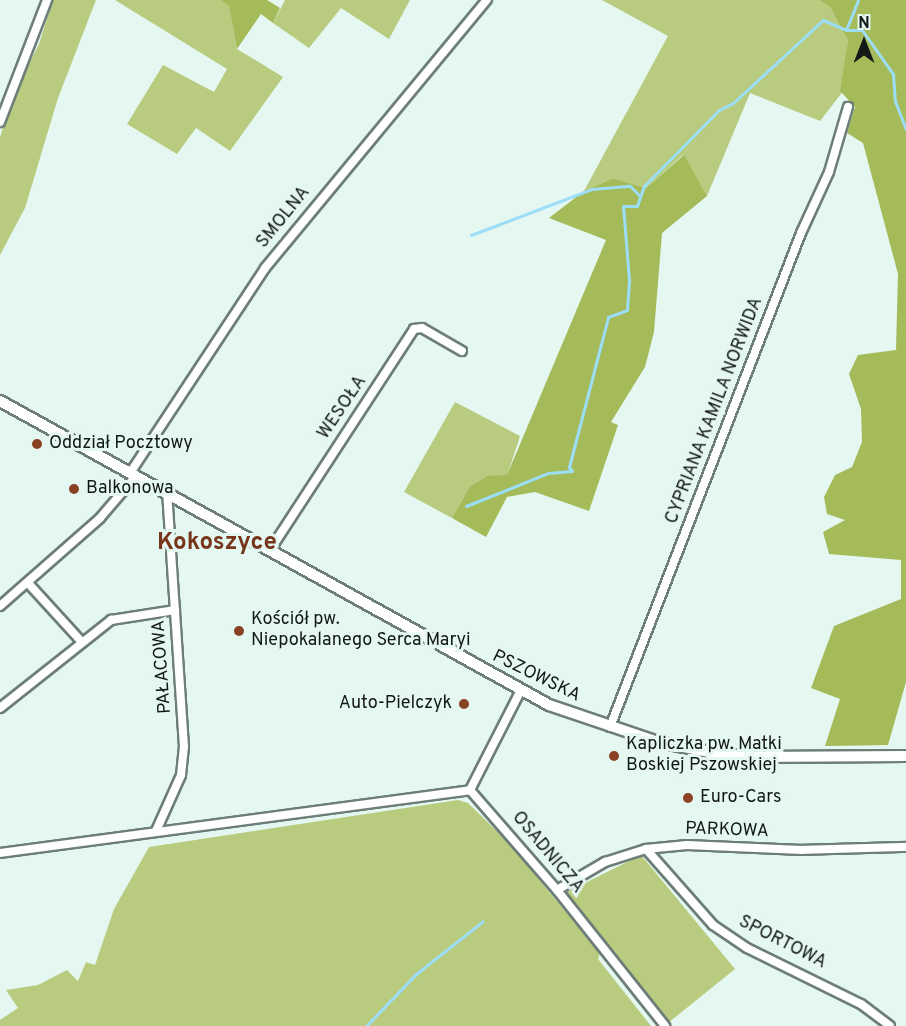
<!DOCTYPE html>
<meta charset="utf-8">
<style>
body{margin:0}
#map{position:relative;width:906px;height:1026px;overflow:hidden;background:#e4f7f0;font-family:Overpass,sans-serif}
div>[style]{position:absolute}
.green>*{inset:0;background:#b8cb7e}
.forest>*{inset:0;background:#a5bb5a}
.stream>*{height:3px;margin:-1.5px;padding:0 1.5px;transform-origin:1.5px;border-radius:1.5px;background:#9cdef8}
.roads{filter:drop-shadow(2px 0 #6d7e78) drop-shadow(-2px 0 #6d7e78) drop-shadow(0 2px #6d7e78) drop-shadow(0 -2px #6d7e78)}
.minor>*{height:8px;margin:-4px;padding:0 4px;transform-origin:4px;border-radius:4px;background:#fff}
.secondary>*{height:10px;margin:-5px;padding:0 5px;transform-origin:5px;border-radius:5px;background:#fff}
.dots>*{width:16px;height:16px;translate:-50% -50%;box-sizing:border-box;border:3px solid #e4f7f0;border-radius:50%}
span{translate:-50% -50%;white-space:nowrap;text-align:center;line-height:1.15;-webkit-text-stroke:6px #e4f7f0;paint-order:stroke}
.street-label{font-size:18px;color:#121816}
.poi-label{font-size:18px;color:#121816}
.left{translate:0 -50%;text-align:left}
.right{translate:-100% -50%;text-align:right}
.district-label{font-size:24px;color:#77361b;font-weight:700}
.north{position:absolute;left:834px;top:12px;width:60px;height:60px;-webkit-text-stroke:4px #e4f7f0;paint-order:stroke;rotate:0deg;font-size:16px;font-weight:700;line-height:24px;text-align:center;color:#121816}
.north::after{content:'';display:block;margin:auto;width:21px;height:27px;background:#121816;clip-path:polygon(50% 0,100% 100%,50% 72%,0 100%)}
</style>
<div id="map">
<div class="green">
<i style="clip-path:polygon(53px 0,96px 0,58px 98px,25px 208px,0 255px,0 137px,13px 96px,39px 44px)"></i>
<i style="clip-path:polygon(115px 0,220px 0,229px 5px,237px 49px,283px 77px,230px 151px,196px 128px,177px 154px,127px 124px,163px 65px,214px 92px,227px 69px)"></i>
<i style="clip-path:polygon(285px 0,410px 0,389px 39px,341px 8px,309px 48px,273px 23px)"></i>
<i style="clip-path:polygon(602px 0,819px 0,830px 7px,848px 41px,844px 90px,820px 121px,750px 93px,707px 196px,683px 155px,646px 188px,613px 178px,584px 191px,668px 36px)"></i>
<i style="clip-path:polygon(455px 402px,520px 436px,507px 476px,487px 476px,470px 486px,452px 518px,404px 492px)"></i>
<i style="clip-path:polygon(458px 800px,468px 803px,506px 840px,600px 953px,598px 959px,651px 1026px,0 1026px,0 1020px,18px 1008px,6px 990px,38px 985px,67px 970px,78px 981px,86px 962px,95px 965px,114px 909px,149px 847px)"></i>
<i style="clip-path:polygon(641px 855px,735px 969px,668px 1023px,567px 896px,567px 892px)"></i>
</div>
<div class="forest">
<i style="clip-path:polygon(220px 0,267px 0,280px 8px,273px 23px,261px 14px,237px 49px,229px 6px)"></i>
<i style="clip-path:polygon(819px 0,906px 0,906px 682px,888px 745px,825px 746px,840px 699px,811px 688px,834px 626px,901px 599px,901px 560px,829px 554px,823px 532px,845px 520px,827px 514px,824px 497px,835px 475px,852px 467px,862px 442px,861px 409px,849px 374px,858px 355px,896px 350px,898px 274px,863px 143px,847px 133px,855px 107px,840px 91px,848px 41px,830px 7px)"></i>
<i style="clip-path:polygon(684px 155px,707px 196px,662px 233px,654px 332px,645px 367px,611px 422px,618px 425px,589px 511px,535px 492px,507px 497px,486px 537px,452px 518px,470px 486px,487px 476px,507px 475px,606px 240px,549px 218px,584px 191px,613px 178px,646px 188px)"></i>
</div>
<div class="stream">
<i style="left:846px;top:30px;width:32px;rotate:-68deg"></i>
<i style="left:471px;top:235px;width:129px;rotate:-20.8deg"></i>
<i style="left:592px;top:189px;width:38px;rotate:-5deg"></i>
<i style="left:630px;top:186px;width:13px;rotate:45deg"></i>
<i style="left:466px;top:506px;width:88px;rotate:-21.9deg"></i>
<i style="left:548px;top:473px;width:24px;rotate:-5deg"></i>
<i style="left:572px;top:471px;width:5px;rotate:-127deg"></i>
<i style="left:569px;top:467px;width:155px;rotate:-75.4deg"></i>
<i style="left:608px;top:317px;width:20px;rotate:-20deg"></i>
<i style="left:627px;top:310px;width:30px;rotate:-86deg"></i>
<i style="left:629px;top:280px;width:74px;rotate:-94.6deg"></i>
<i style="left:623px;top:206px;width:14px"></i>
<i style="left:637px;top:206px;width:21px;rotate:-71deg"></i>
<i style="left:644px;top:186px;width:107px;rotate:-45.4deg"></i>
<i style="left:719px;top:110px;width:16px;rotate:-27deg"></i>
<i style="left:733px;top:103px;width:122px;rotate:-42.7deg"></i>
<i style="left:823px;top:20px;width:25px;rotate:23deg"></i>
<i style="left:846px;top:30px;width:16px"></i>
<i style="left:862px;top:30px;width:54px;rotate:54.8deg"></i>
<i style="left:893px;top:74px;width:27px;rotate:86deg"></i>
<i style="left:895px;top:101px;width:30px;rotate:69deg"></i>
<i style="left:366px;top:1026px;width:72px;rotate:-46.1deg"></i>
<i style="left:416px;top:974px;width:85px;rotate:-38.3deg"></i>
</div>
<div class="roads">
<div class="minor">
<i style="left:0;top:122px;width:131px;rotate:-68.9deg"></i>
<i style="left:130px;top:473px;width:245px;rotate:-56.6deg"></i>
<i style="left:265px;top:268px;width:348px;rotate:-50.4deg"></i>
<i style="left:270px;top:550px;width:264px;rotate:-56.9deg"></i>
<i style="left:414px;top:329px;width:8px;rotate:-7deg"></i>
<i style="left:422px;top:328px;width:46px;rotate:29.9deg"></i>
<i style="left:28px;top:583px;width:79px;rotate:47.6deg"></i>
<i style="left:0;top:606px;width:133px;rotate:-41.3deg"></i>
<i style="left:100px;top:518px;width:55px;rotate:-49.4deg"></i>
<i style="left:0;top:708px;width:142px;rotate:-38.4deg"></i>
<i style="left:111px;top:620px;width:65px;rotate:-8.9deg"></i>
<i style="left:610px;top:727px;width:530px;rotate:-68.86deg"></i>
<i style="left:801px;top:233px;width:67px;rotate:-65.3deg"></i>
<i style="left:829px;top:172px;width:68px;rotate:-73.7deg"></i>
<i style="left:470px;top:790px;width:133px;rotate:49deg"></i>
<i style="left:557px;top:890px;width:174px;rotate:51.5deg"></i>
<i style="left:470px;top:790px;width:112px;rotate:-63deg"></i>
<i style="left:156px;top:831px;width:61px;rotate:-65.9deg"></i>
<i style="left:181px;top:775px;width:28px;rotate:-84deg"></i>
<i style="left:184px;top:747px;width:254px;rotate:-93.8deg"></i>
<i style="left:646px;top:849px;width:101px;rotate:48.6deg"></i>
<i style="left:713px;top:925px;width:41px;rotate:34.1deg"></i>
<i style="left:747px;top:948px;width:127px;rotate:26.2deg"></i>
<i style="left:861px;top:1004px;width:36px;rotate:37deg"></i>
<i style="left:0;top:853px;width:474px;rotate:-7.6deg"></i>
<i style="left:557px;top:890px;width:56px;rotate:-30.3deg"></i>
<i style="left:605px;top:862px;width:43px;rotate:-17.6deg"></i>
<i style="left:646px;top:849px;width:41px;rotate:-5.6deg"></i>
<i style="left:687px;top:845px;width:115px;rotate:2.5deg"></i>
<i style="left:802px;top:850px;width:104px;rotate:-1.7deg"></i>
</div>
<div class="secondary">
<i style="left:0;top:401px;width:628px;rotate:28.97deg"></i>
<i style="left:549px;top:705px;width:115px;rotate:18.7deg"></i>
<i style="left:658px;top:742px;width:58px;rotate:10.9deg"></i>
<i style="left:715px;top:753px;width:39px;rotate:6deg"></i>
<i style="left:754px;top:757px;width:152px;rotate:-0.4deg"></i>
</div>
</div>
<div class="dots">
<i style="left:37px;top:444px;background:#8a4123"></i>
<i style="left:74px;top:489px;background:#8a4123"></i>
<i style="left:239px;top:631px;background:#8a4123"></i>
<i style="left:464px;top:704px;background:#8a4123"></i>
<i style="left:614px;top:756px;background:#8a4123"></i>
<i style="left:688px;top:798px;background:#8a4123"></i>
</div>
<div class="street-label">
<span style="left:284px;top:218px;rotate:-51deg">SMOLNA</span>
<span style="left:343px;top:408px;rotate:-56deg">WESOŁA</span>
<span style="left:715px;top:411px;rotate:-69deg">CYPRIANA KAMILA NORWIDA</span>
<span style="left:163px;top:667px;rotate:-94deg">PAŁACOWA</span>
<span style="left:536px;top:677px;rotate:26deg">PSZOWSKA</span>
<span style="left:727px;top:831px;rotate:2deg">PARKOWA</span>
<span style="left:547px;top:853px;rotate:50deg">OSADNICZA</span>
<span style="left:782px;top:943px;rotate:27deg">SPORTOWA</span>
</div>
<div class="poi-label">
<span class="left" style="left:49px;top:444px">Oddział Pocztowy</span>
<span class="left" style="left:86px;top:489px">Balkonowa</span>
<span class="left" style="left:251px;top:631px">Kościół pw.<br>Niepokalanego Serca Maryi</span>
<span class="right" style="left:452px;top:704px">Auto-Pielczyk</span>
<span class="left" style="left:626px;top:756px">Kapliczka pw. Matki<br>Boskiej Pszowskiej</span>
<span class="left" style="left:700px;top:798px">Euro-Cars</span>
</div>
<div class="district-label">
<span style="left:217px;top:544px">Kokoszyce</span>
</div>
<div class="north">N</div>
</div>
